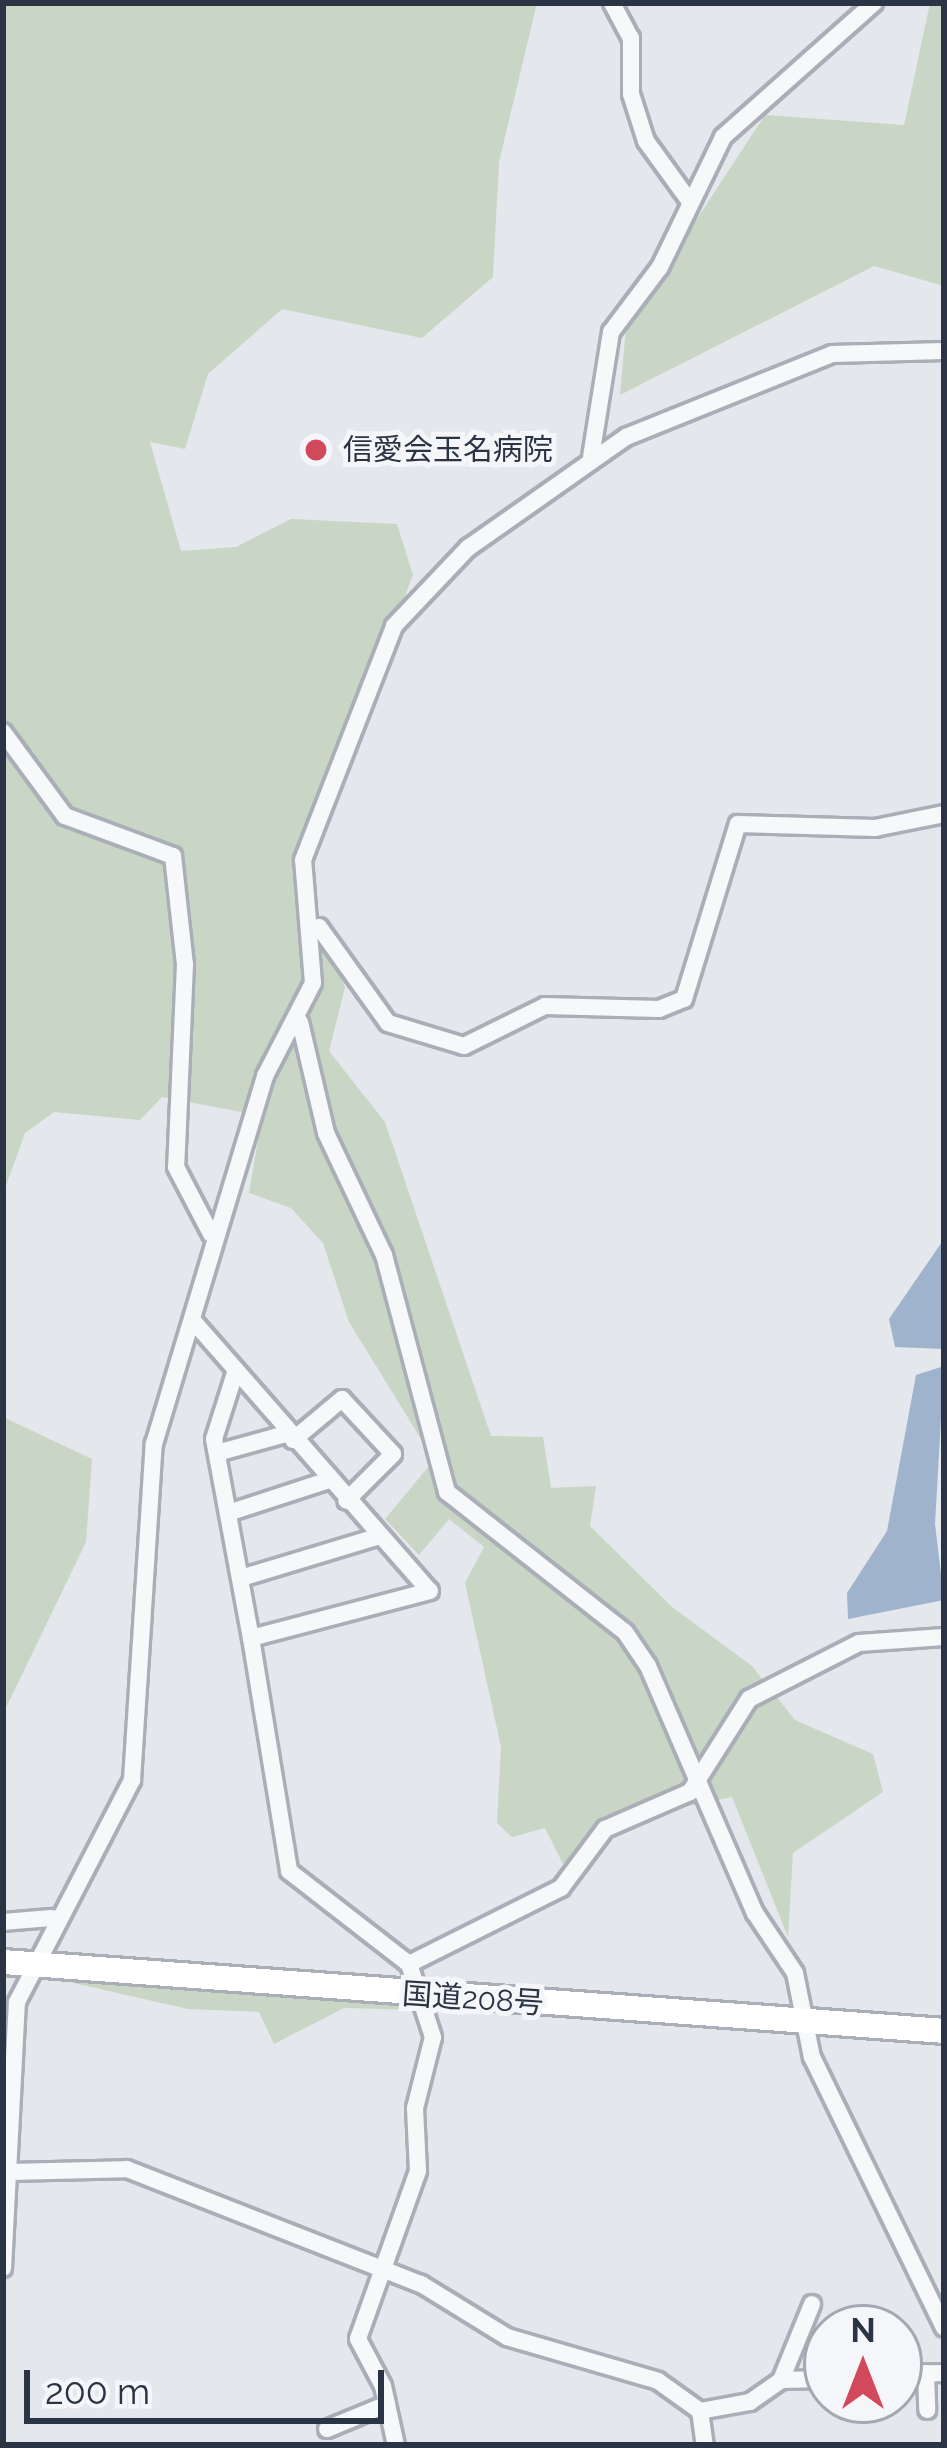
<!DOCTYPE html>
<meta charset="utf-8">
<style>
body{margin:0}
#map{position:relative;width:947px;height:2448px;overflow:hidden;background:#e4e7ec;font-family:Raleway,"Noto Sans JP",sans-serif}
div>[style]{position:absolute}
.green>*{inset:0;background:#c9d6c5}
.water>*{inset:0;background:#9fb4cc}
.roads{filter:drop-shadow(3px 0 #a9aeb7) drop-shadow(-3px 0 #a9aeb7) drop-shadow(0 3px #a9aeb7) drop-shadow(0 -3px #a9aeb7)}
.minor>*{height:16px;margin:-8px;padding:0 8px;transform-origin:8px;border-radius:8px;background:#f7f8fa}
.highway>*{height:24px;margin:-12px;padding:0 12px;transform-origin:12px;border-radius:12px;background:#fff}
.dots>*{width:33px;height:33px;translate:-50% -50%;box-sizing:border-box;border:6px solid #f4f6f9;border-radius:50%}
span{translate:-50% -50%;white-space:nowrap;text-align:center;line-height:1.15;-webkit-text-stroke:10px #f4f6f9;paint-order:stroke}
.poi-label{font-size:30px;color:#2b3445}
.left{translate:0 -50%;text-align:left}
.street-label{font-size:30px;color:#2b3445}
.frame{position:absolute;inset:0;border:6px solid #2b3445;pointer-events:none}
.north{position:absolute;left:803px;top:2304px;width:120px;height:120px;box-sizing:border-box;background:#f4f6f9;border:3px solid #a4a8b1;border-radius:50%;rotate:0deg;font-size:33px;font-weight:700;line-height:48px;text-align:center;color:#2b3445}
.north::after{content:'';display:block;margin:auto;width:42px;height:54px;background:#d1495b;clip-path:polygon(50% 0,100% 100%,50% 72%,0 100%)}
.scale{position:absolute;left:24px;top:2370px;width:360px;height:54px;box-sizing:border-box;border:6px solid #2b3445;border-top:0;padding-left:15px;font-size:36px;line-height:42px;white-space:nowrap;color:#2b3445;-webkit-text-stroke:9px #f4f6f9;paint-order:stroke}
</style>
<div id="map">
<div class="green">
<i style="clip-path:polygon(3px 3px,537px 3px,499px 162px,493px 277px,422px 338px,282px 309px,208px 374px,185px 449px,150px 442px,181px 551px,236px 547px,291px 519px,397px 524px,413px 575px,326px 798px,306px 888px,345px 987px,329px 1051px,385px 1122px,491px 1436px,543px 1437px,551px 1488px,596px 1486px,590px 1526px,672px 1607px,752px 1666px,795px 1720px,873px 1754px,883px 1792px,793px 1853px,788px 1937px,732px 1797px,608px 1823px,563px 1864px,545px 1828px,512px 1837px,497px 1823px,501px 1747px,465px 1583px,484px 1547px,449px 1519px,419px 1555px,385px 1519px,434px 1460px,349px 1322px,323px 1243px,291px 1208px,249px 1193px,262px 1116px,162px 1097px,140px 1120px,54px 1112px,25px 1133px,3px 1194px)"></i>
<i style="clip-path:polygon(930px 3px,944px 3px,944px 286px,874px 266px,620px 395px,626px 327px,765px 115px,904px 125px)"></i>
<i style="clip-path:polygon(3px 1417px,92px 1459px,86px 1542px,3px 1714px)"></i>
<i style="clip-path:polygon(60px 1980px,416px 2001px,420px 2010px,344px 2008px,274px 2044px,259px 2012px,188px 2009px)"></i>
</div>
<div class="water">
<i style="clip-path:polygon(944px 1239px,944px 1349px,895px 1347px,889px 1319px)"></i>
<i style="clip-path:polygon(944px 1366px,935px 1524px,944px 1600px,848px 1619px,847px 1593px,887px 1531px,916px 1375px)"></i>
</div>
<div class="roads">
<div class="minor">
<i style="left:612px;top:3px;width:40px;rotate:62deg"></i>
<i style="left:631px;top:38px;width:56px;rotate:90deg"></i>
<i style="left:631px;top:94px;width:49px;rotate:72.3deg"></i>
<i style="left:646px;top:141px;width:72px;rotate:54.1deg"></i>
<i style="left:591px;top:457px;width:127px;rotate:-80.9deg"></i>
<i style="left:611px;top:332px;width:81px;rotate:-53deg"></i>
<i style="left:660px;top:267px;width:144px;rotate:-64.1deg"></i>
<i style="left:723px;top:137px;width:202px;rotate:-41.6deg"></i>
<i style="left:3px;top:732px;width:104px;rotate:53.6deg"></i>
<i style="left:65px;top:816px;width:115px;rotate:20.3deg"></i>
<i style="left:173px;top:856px;width:109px;rotate:83.7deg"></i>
<i style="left:185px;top:964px;width:203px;rotate:92.5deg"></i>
<i style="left:176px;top:1167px;width:76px;rotate:62.4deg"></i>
<i style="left:319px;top:927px;width:118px;rotate:54.3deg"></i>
<i style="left:388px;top:1023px;width:79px;rotate:16.8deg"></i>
<i style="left:464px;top:1046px;width:90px;rotate:-26.3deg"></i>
<i style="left:545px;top:1006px;width:114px;rotate:1.5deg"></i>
<i style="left:659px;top:1009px;width:27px;rotate:-22deg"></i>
<i style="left:684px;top:999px;width:183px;rotate:-72.9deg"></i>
<i style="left:738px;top:824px;width:137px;rotate:1.7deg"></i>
<i style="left:875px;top:828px;width:70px;rotate:-11.5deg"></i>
<i style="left:300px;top:1022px;width:114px;rotate:76.8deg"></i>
<i style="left:326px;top:1133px;width:135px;rotate:64.6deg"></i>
<i style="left:384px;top:1255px;width:245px;rotate:75.1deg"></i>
<i style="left:447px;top:1492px;width:226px;rotate:38.2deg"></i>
<i style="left:625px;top:1632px;width:41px;rotate:55.9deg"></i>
<i style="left:648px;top:1666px;width:269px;rotate:66.6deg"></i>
<i style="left:755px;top:1913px;width:72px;rotate:56.3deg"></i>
<i style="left:795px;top:1973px;width:86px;rotate:78.6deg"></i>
<i style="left:812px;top:2057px;width:301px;rotate:64deg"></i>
<i style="left:195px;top:1323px;width:356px;rotate:48.8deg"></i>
<i style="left:430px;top:1591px;width:185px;rotate:165.3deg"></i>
<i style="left:251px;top:1638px;width:236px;rotate:80.7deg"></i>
<i style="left:289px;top:1871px;width:152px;rotate:37.8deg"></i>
<i style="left:409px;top:1964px;width:77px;rotate:71.8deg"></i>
<i style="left:433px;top:2037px;width:73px;rotate:104.2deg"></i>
<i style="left:415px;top:2108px;width:63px;rotate:87.3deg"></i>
<i style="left:418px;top:2171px;width:178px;rotate:109.7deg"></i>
<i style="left:358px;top:2339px;width:53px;rotate:62deg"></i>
<i style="left:383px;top:2386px;width:60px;rotate:77.6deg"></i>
<i style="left:236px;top:1370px;width:72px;rotate:107.7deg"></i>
<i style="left:214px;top:1439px;width:202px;rotate:79.5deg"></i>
<i style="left:293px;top:1440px;width:64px;rotate:-39.9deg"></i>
<i style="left:342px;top:1399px;width:75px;rotate:47.2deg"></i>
<i style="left:393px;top:1454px;width:66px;rotate:135deg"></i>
<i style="left:217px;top:1453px;width:75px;rotate:-15.5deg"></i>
<i style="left:228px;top:1513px;width:106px;rotate:-18.1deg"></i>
<i style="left:241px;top:1578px;width:142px;rotate:-16.8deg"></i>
<i style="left:3px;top:1922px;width:49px;rotate:-4.7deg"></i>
<i style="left:409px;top:1964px;width:170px;rotate:-26.6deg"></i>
<i style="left:561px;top:1888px;width:74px;rotate:-53.3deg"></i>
<i style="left:605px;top:1829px;width:93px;rotate:-23.5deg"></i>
<i style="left:690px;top:1792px;width:110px;rotate:-57.6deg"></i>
<i style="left:749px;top:1699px;width:123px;rotate:-27deg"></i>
<i style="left:859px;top:1643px;width:85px;rotate:-4deg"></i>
<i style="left:8px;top:2172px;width:119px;rotate:-1.4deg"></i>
<i style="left:127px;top:2169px;width:316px;rotate:21.4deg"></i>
<i style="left:421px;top:2284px;width:101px;rotate:31.6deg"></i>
<i style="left:507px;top:2337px;width:157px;rotate:16.2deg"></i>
<i style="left:658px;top:2381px;width:52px;rotate:35.5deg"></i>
<i style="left:700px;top:2411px;width:51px;rotate:-10.2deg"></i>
<i style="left:750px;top:2402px;width:38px;rotate:-35deg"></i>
<i style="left:781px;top:2380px;width:46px;rotate:-1.2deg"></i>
<i style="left:3px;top:2268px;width:266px;rotate:-87deg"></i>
<i style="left:17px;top:2002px;width:250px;rotate:-62.6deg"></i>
<i style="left:132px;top:1780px;width:337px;rotate:-86.3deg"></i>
<i style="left:154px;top:1444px;width:384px;rotate:-73.2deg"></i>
<i style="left:265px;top:1076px;width:105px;rotate:-62.7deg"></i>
<i style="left:313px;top:983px;width:123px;rotate:-94.6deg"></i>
<i style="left:303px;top:860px;width:251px;rotate:-68.7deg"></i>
<i style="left:394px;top:626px;width:108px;rotate:-46.5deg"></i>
<i style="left:468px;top:548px;width:193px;rotate:-35.1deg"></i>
<i style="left:626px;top:437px;width:222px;rotate:-21.9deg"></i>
<i style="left:832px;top:354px;width:112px;rotate:-1.5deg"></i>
<i style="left:926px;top:2373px;width:37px;rotate:88deg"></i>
<i style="left:899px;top:2374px;width:45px;rotate:-1.3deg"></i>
<i style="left:781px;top:2380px;width:82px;rotate:-67.8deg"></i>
<i style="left:700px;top:2411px;width:34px;rotate:82deg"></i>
<i style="left:327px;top:2429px;width:65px;rotate:-22.6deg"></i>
</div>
<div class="highway">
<i style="left:3px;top:1962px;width:944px;rotate:4.19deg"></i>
</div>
</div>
<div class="dots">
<i style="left:316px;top:450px;background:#d1495b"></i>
</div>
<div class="poi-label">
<span class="left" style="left:343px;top:450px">信愛会玉名病院</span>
</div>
<div class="street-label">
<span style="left:473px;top:1999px;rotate:4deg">国道208号</span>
</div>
<div class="frame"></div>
<div class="north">N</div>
<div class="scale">200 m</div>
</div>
